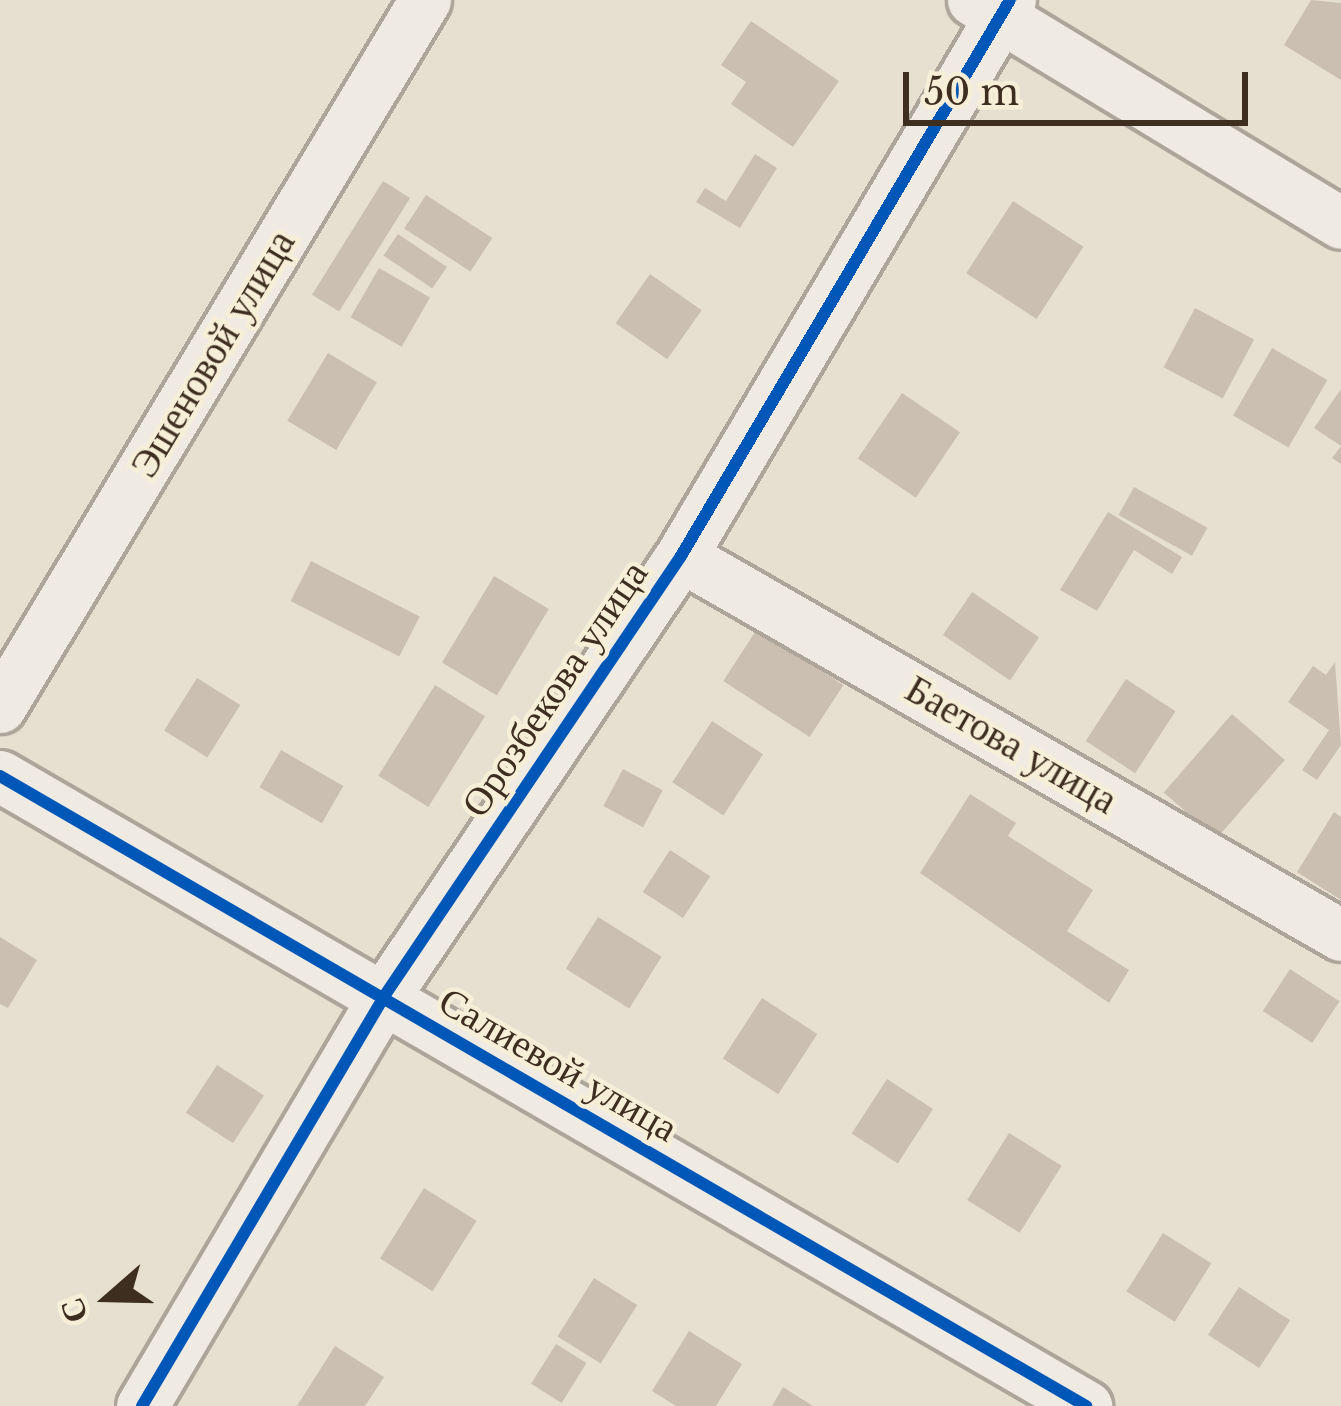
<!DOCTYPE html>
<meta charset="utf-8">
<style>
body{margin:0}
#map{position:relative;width:1341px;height:1406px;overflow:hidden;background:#e7e0d1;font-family:"Libre Baskerville",serif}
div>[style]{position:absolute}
.building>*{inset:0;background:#cbbfb2;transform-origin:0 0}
.roads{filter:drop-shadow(3px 0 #ada599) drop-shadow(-3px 0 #ada599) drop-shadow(0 3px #ada599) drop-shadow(0 -3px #ada599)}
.minor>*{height:51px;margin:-25.5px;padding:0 25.5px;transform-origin:25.5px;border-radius:25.5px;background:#efebe3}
.cycleway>*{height:12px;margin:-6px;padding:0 6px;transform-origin:6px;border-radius:6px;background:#0057b8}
span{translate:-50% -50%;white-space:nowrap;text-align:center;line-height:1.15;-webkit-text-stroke:9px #f7eed8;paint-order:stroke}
.street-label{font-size:39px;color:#3d2e20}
.north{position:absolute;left:48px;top:1238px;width:120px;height:120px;-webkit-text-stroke:9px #f7eed8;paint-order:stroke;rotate:250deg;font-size:33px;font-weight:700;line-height:48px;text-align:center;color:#3d2e20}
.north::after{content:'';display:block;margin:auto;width:42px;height:54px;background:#3d2e20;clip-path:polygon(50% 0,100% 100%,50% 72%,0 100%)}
.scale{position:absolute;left:903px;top:72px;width:345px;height:54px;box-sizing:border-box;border:6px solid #3d2e20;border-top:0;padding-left:15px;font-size:36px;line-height:42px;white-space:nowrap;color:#3d2e20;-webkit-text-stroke:9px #f7eed8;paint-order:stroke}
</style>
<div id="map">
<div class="building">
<i style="clip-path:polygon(1311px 0,1341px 3px,1341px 80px,1284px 45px)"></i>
<i style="clip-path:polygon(751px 21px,839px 81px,793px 147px,731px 104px,746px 82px,721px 65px)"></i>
<i style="clip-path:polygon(755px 154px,777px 168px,740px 228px,696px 202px,705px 188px,726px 201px)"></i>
<i style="left:383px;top:181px;width:32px;height:134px;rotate:32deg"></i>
<i style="left:426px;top:195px;width:79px;height:40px;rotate:33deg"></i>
<i style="left:1013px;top:201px;width:84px;height:86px;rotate:33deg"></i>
<i style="left:398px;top:234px;width:59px;height:26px;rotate:34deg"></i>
<i style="left:379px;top:268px;width:59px;height:57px;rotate:30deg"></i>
<i style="left:650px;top:274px;width:63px;height:60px;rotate:35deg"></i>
<i style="left:1195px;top:308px;width:67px;height:67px;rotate:28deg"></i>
<i style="left:1272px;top:348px;width:64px;height:78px;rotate:30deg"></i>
<i style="left:328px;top:353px;width:57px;height:79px;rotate:31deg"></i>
<i style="clip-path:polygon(1341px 389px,1341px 464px,1332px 458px,1341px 446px,1314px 428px)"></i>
<i style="left:902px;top:393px;width:70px;height:79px;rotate:34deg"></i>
<i style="left:1134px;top:487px;width:84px;height:32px;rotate:29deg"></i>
<i style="clip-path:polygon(1108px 512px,1182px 557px,1172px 574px,1134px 550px,1097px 611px,1060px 590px)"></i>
<i style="left:311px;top:561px;width:122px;height:45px;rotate:27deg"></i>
<i style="left:494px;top:576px;width:64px;height:101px;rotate:31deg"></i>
<i style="left:972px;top:592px;width:81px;height:52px;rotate:34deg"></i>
<i style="left:757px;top:629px;width:103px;height:62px;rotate:33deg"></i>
<i style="clip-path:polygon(1335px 662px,1341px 745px,1317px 780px,1302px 770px,1329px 730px,1288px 702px,1313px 666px,1326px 675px)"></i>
<i style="left:197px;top:678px;width:51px;height:62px;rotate:32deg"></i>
<i style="left:1126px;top:679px;width:59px;height:74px;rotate:33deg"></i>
<i style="left:435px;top:685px;width:59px;height:107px;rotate:32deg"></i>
<i style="left:1232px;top:714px;width:70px;height:104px;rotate:41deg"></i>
<i style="left:712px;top:721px;width:61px;height:73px;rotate:33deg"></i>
<i style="left:281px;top:750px;width:72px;height:43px;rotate:30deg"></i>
<i style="left:623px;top:769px;width:45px;height:42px;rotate:28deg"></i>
<i style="clip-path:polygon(970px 794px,1016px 823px,1008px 836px,1093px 890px,1067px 931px,1129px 970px,1109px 1003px,920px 873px)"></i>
<i style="clip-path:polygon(1334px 812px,1341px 817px,1341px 900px,1297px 872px)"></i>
<i style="left:670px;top:850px;width:48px;height:50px;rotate:33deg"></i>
<i style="left:598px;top:917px;width:75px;height:61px;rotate:32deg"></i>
<i style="clip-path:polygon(0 937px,37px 960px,8px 1008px,0 1004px)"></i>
<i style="left:1290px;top:969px;width:59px;height:50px;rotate:33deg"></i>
<i style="left:762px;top:998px;width:66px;height:72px;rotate:33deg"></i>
<i style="left:217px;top:1065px;width:56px;height:57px;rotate:33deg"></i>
<i style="left:887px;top:1079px;width:55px;height:65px;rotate:33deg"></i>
<i style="left:1009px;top:1133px;width:62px;height:79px;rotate:32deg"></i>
<i style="left:424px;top:1188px;width:62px;height:83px;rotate:32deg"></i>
<i style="left:1163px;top:1233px;width:57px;height:69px;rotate:32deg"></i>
<i style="left:594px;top:1278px;width:51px;height:69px;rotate:32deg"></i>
<i style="left:1239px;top:1287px;width:61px;height:57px;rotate:33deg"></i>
<i style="clip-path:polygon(689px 1331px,742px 1364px,716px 1406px,676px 1406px,652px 1391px)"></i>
<i style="left:556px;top:1344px;width:36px;height:47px;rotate:32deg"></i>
<i style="clip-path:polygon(335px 1346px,384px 1377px,365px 1406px,297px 1406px)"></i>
<i style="clip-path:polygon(783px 1387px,813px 1406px,772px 1406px)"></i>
</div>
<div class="roads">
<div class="minor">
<i style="left:973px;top:0;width:430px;rotate:31.2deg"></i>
<i style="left:681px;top:556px;width:761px;rotate:29.87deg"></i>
<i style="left:0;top:707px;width:825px;rotate:-58.99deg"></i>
<i style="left:0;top:776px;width:1256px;rotate:30.12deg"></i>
<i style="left:142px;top:1406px;width:474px;rotate:-59.4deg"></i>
<i style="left:383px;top:998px;width:533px;rotate:-56.01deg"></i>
<i style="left:681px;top:556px;width:646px;rotate:-59.39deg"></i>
</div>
</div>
<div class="cycleway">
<i style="left:0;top:776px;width:1256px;rotate:30.12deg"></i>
<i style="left:142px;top:1406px;width:474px;rotate:-59.4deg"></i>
<i style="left:383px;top:998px;width:533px;rotate:-56.01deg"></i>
<i style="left:681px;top:556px;width:646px;rotate:-59.39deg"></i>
</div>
<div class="street-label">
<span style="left:213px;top:354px;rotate:-59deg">Эшеновой улица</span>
<span style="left:555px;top:689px;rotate:-56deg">Орозбекова улица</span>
<span style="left:1011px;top:745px;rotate:30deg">Баетова улица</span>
<span style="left:558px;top:1065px;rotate:30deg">Салиевой улица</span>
</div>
<div class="north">С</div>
<div class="scale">50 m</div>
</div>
